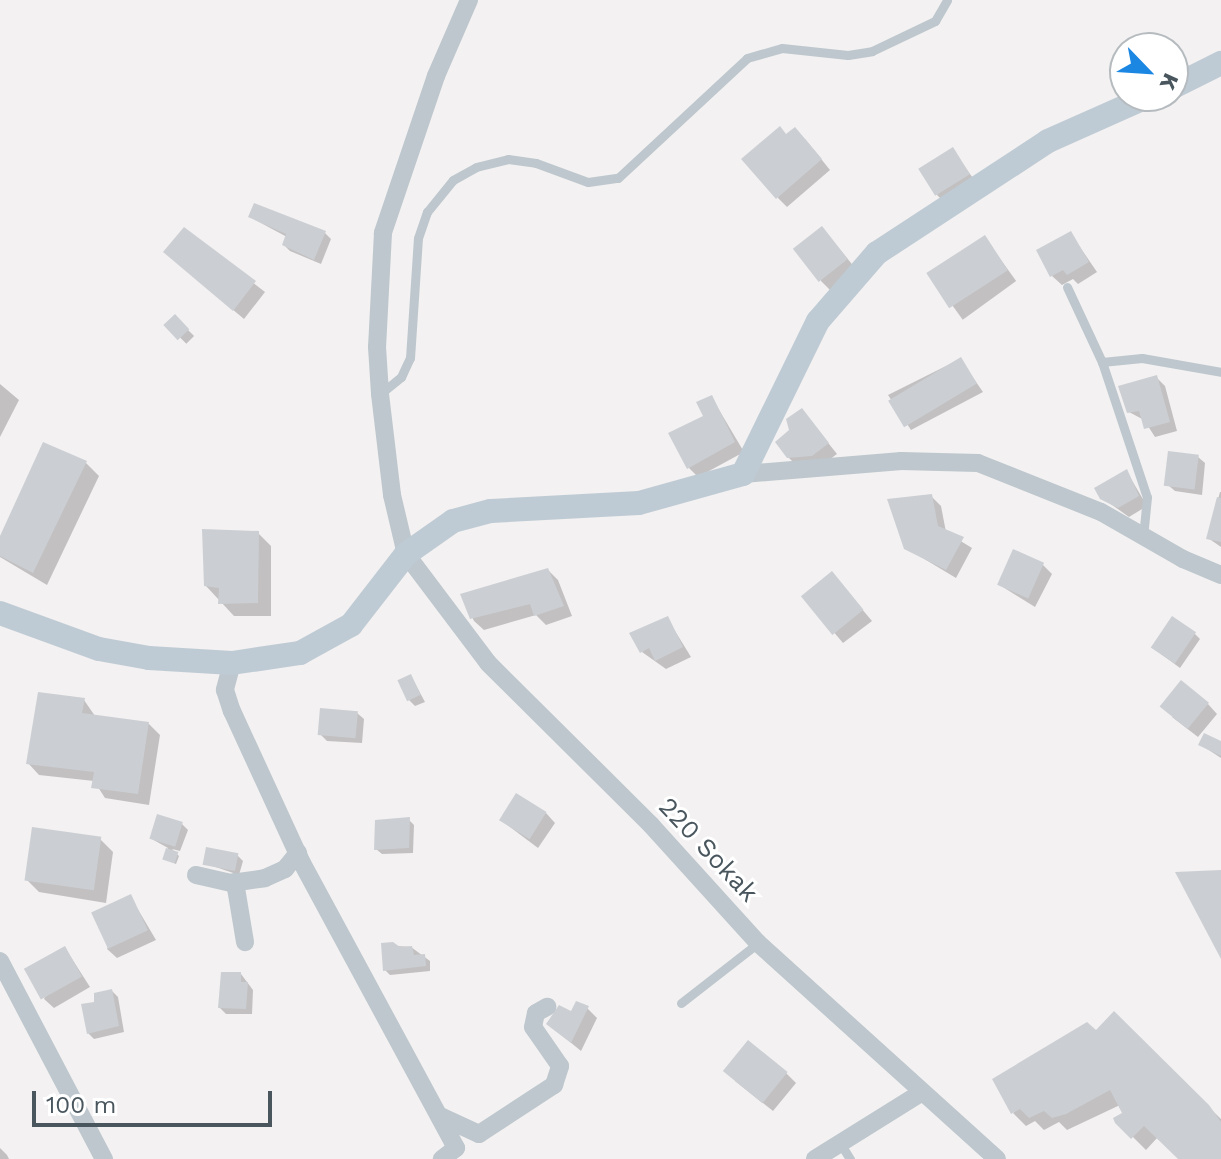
<!DOCTYPE html>
<style>
body{margin:0}
#map{position:relative;width:1221px;height:1159px;overflow:hidden;background:#f3f1f1;font-family:"Work Sans",sans-serif}
div>[style]{position:absolute}
.shadow>*{inset:0;background:#0003;transform-origin:0 0}
.building>*{inset:0;background:#cbced3;transform-origin:0 0}
.lane>*{height:9px;margin:-4.5px;padding:0 4.5px;transform-origin:4.5px;border-radius:4.5px;background:#bdc7cd}
.street>*{height:18px;margin:-9px;padding:0 9px;transform-origin:9px;border-radius:9px;background:#bdc7cd}
.secondary>*{height:24px;margin:-12px;padding:0 12px;transform-origin:12px;border-radius:12px;background:#bfcbd4}
span{translate:-50% -50%;white-space:nowrap;text-align:center;line-height:1.15;-webkit-text-stroke:6px #fff;paint-order:stroke}
.street-label{font-size:26px;color:#49565e}
.north{position:absolute;left:1109px;top:32px;width:80px;height:80px;box-sizing:border-box;background:#fff;border:2px solid #b6bbbf;border-radius:50%;rotate:115deg;font-size:22px;font-weight:700;line-height:32px;text-align:center;color:#49565e}
.north::after{content:'';display:block;margin:auto;width:28px;height:36px;background:#1b87e3;clip-path:polygon(50% 0,100% 100%,50% 72%,0 100%)}
.scale{position:absolute;left:32px;top:1091px;width:240px;height:36px;box-sizing:border-box;border:4px solid #49565e;border-top:0;padding-left:10px;font-size:24px;line-height:28px;white-space:nowrap;color:#49565e;-webkit-text-stroke:6px #fff;paint-order:stroke}
</style>
<div id="map">
<div class="shadow">
<i style="clip-path:polygon(787px 137px,805px 139px,830px 170px,787px 207px,778px 198px)"></i>
<i style="clip-path:polygon(952px 149px,978px 185px,947px 205px,937px 195px)"></i>
<i style="clip-path:polygon(250px 217px,325px 233px,331px 239px,321px 264px,290px 251px,284px 245px,287px 237px)"></i>
<i style="clip-path:polygon(822px 228px,856px 269px,831px 291px,821px 281px)"></i>
<i style="clip-path:polygon(184px 230px,265px 292px,244px 319px,176px 262px)"></i>
<i style="clip-path:polygon(1071px 234px,1097px 272px,1078px 284px,1073px 279px,1062px 285px,1052px 276px)"></i>
<i style="left:985px;top:238px;width:53px;height:66px;rotate:54deg"></i>
<i style="left:175px;top:317px;width:27px;height:11px;rotate:45deg"></i>
<i style="clip-path:polygon(960px 359px,983px 392px,911px 430px,888px 395px)"></i>
<i style="clip-path:polygon(1156px 377px,1165px 386px,1177px 431px,1155px 437px,1144px 420px,1129px 412px)"></i>
<i style="clip-path:polygon(0 384px,19px 400px,0 437px)"></i>
<i style="clip-path:polygon(712px 398px,744px 452px,698px 477px,689px 468px)"></i>
<i style="clip-path:polygon(802px 410px,837px 454px,822px 465px,798px 467px,788px 457px)"></i>
<i style="clip-path:polygon(44px 445px,86px 463px,99px 476px,47px 585px,0 557px,0 541px)"></i>
<i style="clip-path:polygon(1198px 457px,1205px 463px,1202px 495px,1175px 491px,1168px 485px)"></i>
<i style="clip-path:polygon(1127px 472px,1147px 506px,1129px 517px,1101px 497px)"></i>
<i style="clip-path:polygon(1220px 492px,1221px 492px,1221px 547px,1208px 538px)"></i>
<i style="clip-path:polygon(931px 496px,941px 506px,946px 532px,972px 548px,956px 578px,906px 548px)"></i>
<i style="clip-path:polygon(258px 533px,271px 546px,271px 616px,234px 616px,206px 586px)"></i>
<i style="clip-path:polygon(1042px 564px,1052px 574px,1035px 607px,998px 584px)"></i>
<i style="clip-path:polygon(548px 570px,558px 580px,572px 616px,546px 625px,536px 615px,484px 630px,474px 621px,462px 596px)"></i>
<i style="clip-path:polygon(841px 584px,872px 621px,843px 643px,804px 597px)"></i>
<i style="clip-path:polygon(667px 618px,691px 657px,666px 669px,642px 652px)"></i>
<i style="clip-path:polygon(1194px 633px,1200px 639px,1180px 668px,1153px 648px)"></i>
<i style="clip-path:polygon(411px 676px,425px 702px,415px 706px,409px 700px)"></i>
<i style="clip-path:polygon(84px 700px,95px 716px,149px 724px,160px 735px,149px 805px,105px 798px,94px 781px,39px 775px,28px 763px)"></i>
<i style="clip-path:polygon(1208px 704px,1217px 714px,1198px 737px,1172px 717px)"></i>
<i style="clip-path:polygon(357px 713px,364px 719px,362px 743px,327px 741px,321px 735px)"></i>
<i style="clip-path:polygon(1221px 743px,1221px 758px,1201px 745px)"></i>
<i style="clip-path:polygon(546px 813px,555px 823px,538px 848px,502px 821px)"></i>
<i style="clip-path:polygon(409px 820px,414px 825px,413px 853px,382px 854px,376px 849px)"></i>
<i style="clip-path:polygon(182px 824px,188px 830px,180px 851px,172px 849px,179px 856px,176px 864px,164px 859px,168px 848px,150px 838px)"></i>
<i style="clip-path:polygon(100px 839px,113px 852px,106px 903px,39px 892px,26px 879px)"></i>
<i style="clip-path:polygon(237px 855px,243px 861px,239px 875px,204px 863px)"></i>
<i style="clip-path:polygon(130px 896px,156px 940px,117px 958px,107px 949px)"></i>
<i style="clip-path:polygon(383px 945px,411px 947px,430px 961px,430px 971px,390px 975px,385px 970px)"></i>
<i style="clip-path:polygon(65px 948px,90px 987px,54px 1008px,44px 999px)"></i>
<i style="clip-path:polygon(241px 974px,253px 990px,252px 1014px,226px 1014px,220px 1008px)"></i>
<i style="clip-path:polygon(112px 991px,118px 997px,124px 1032px,94px 1039px,88px 1033px,96px 1003px)"></i>
<i style="clip-path:polygon(587px 1008px,597px 1018px,581px 1051px,548px 1024px)"></i>
<i style="clip-path:polygon(1114px 1014px,1221px 1119px,1221px 1159px,1180px 1159px,1158px 1137px,1146px 1150px,1133px 1137px,1120px 1105px,1067px 1130px,1059px 1122px,1044px 1130px,1035px 1121px,1026px 1126px,1013px 1113px)"></i>
<i style="clip-path:polygon(786px 1073px,796px 1083px,773px 1111px,735px 1081px)"></i>
<i style="clip-path:polygon(0 1148px,7px 1155px,9px 1159px,0 1159px)"></i>
</div>
<div class="building">
<i style="clip-path:polygon(780px 126px,786px 134px,795px 127px,822px 159px,776px 199px,741px 159px)"></i>
<i style="left:953px;top:147px;width:32px;height:41px;rotate:58deg"></i>
<i style="clip-path:polygon(254px 203px,326px 231px,314px 260px,282px 245px,286px 234px,248px 217px)"></i>
<i style="left:822px;top:226px;width:42px;height:37px;rotate:52deg"></i>
<i style="clip-path:polygon(184px 227px,256px 281px,233px 311px,163px 252px)"></i>
<i style="clip-path:polygon(1071px 231px,1089px 262px,1067px 275px,1063px 270px,1050px 277px,1036px 250px)"></i>
<i style="left:985px;top:235px;width:42px;height:70px;rotate:57deg"></i>
<i style="left:175px;top:314px;width:21px;height:16px;rotate:47deg"></i>
<i style="left:961px;top:357px;width:31px;height:85px;rotate:59deg"></i>
<i style="clip-path:polygon(1157px 375px,1170px 422px,1144px 429px,1139px 411px,1127px 413px,1118px 386px)"></i>
<i style="clip-path:polygon(712px 395px,735px 442px,687px 469px,668px 433px,703px 416px,696px 402px)"></i>
<i style="clip-path:polygon(802px 408px,829px 443px,812px 456px,787px 458px,775px 442px,789px 430px,786px 419px)"></i>
<i style="clip-path:polygon(43px 442px,87px 461px,33px 573px,0 556px,0 536px)"></i>
<i style="left:1168px;top:451px;width:31px;height:35px;rotate:7deg"></i>
<i style="clip-path:polygon(1127px 469px,1139px 496px,1118px 508px,1100px 499px,1094px 488px)"></i>
<i style="clip-path:polygon(932px 494px,938px 526px,964px 537px,946px 570px,904px 549px,887px 499px)"></i>
<i style="clip-path:polygon(1217px 497px,1221px 498px,1221px 542px,1206px 539px)"></i>
<i style="clip-path:polygon(202px 529px,259px 531px,258px 603px,218px 604px,219px 588px,204px 586px)"></i>
<i style="left:1013px;top:549px;width:34px;height:39px;rotate:24deg"></i>
<i style="clip-path:polygon(548px 568px,564px 606px,534px 616px,530px 604px,470px 619px,460px 594px)"></i>
<i style="left:832px;top:571px;width:50px;height:40px;rotate:51deg"></i>
<i style="clip-path:polygon(668px 616px,683px 647px,655px 661px,649px 648px,640px 653px,629px 633px)"></i>
<i style="left:1172px;top:616px;width:29px;height:38px;rotate:34deg"></i>
<i style="left:411px;top:674px;width:23px;height:15px;rotate:65deg"></i>
<i style="left:1181px;top:680px;width:36px;height:34px;rotate:39deg"></i>
<i style="clip-path:polygon(38px 692px,85px 698px,82px 713px,149px 722px,138px 794px,91px 788px,94px 772px,26px 764px)"></i>
<i style="left:320px;top:708px;width:38px;height:27px;rotate:5deg"></i>
<i style="clip-path:polygon(1204px 733px,1221px 741px,1221px 756px,1198px 745px)"></i>
<i style="left:516px;top:793px;width:36px;height:32px;rotate:32deg"></i>
<i style="left:157px;top:814px;width:27px;height:26px;rotate:17deg"></i>
<i style="clip-path:polygon(410px 817px,409px 848px,374px 850px,375px 820px)"></i>
<i style="left:32px;top:827px;width:70px;height:54px;rotate:8deg"></i>
<i style="left:206px;top:847px;width:33px;height:18px;rotate:11deg"></i>
<i style="left:166px;top:848px;width:13px;height:12px;rotate:18deg"></i>
<i style="clip-path:polygon(1221px 870px,1221px 959px,1175px 872px)"></i>
<i style="left:131px;top:894px;width:40px;height:44px;rotate:65deg"></i>
<i style="clip-path:polygon(393px 942px,400px 947px,412px 946px,414px 955px,425px 954px,426px 966px,383px 971px,381px 943px)"></i>
<i style="left:65px;top:946px;width:35px;height:47px;rotate:61deg"></i>
<i style="clip-path:polygon(221px 972px,241px 972px,241px 982px,248px 982px,246px 1009px,218px 1008px)"></i>
<i style="clip-path:polygon(112px 989px,119px 1026px,87px 1034px,81px 1004px,94px 1002px,94px 993px)"></i>
<i style="clip-path:polygon(576px 1001px,589px 1006px,571px 1043px,546px 1024px,559px 1005px,571px 1011px)"></i>
<i style="clip-path:polygon(1114px 1011px,1209px 1105px,1221px 1122px,1221px 1159px,1178px 1159px,1144px 1126px,1131px 1139px,1115px 1123px,1113px 1118px,1122px 1113px,1110px 1090px,1066px 1114px,1052px 1118px,1044px 1111px,1029px 1118px,1020px 1109px,1011px 1114px,992px 1079px,1087px 1022px,1096px 1030px)"></i>
<i style="left:748px;top:1040px;width:51px;height:40px;rotate:39deg"></i>
</div>
<div class="lane">
<i style="left:1067px;top:287px;width:83px;rotate:65deg"></i>
<i style="left:1102px;top:362px;width:142px;rotate:71.6deg"></i>
<i style="left:1147px;top:497px;width:40px;rotate:95.7deg"></i>
<i style="left:1102px;top:362px;width:40px;rotate:-5.7deg"></i>
<i style="left:1142px;top:358px;width:80px;rotate:10deg"></i>
<i style="left:380px;top:394px;width:27px;rotate:-39deg"></i>
<i style="left:401px;top:377px;width:21px;rotate:-65deg"></i>
<i style="left:410px;top:358px;width:120px;rotate:-86.2deg"></i>
<i style="left:418px;top:238px;width:28px;rotate:-71deg"></i>
<i style="left:427px;top:212px;width:41px;rotate:-50.9deg"></i>
<i style="left:453px;top:180px;width:26px;rotate:-29deg"></i>
<i style="left:476px;top:167px;width:33px;rotate:-14deg"></i>
<i style="left:508px;top:159px;width:28px;rotate:8deg"></i>
<i style="left:536px;top:163px;width:55px;rotate:20.1deg"></i>
<i style="left:588px;top:182px;width:30px;rotate:-8deg"></i>
<i style="left:618px;top:178px;width:176px;rotate:-42.9deg"></i>
<i style="left:747px;top:58px;width:36px;rotate:-16deg"></i>
<i style="left:782px;top:48px;width:66px;rotate:6.1deg"></i>
<i style="left:848px;top:55px;width:24px;rotate:-9deg"></i>
<i style="left:872px;top:51px;width:70px;rotate:-25.5deg"></i>
<i style="left:935px;top:21px;width:24px;rotate:-60deg"></i>
<i style="left:681px;top:1003px;width:98px;rotate:-37.9deg"></i>
<i style="left:840px;top:1143px;width:19px;rotate:58deg"></i>
</div>
<div class="street">
<i style="left:469px;top:0;width:83px;rotate:113.5deg"></i>
<i style="left:436px;top:76px;width:166px;rotate:108.7deg"></i>
<i style="left:383px;top:233px;width:114px;rotate:93deg"></i>
<i style="left:377px;top:347px;width:47px;rotate:86.3deg"></i>
<i style="left:380px;top:394px;width:102px;rotate:83.2deg"></i>
<i style="left:392px;top:495px;width:61px;rotate:76.7deg"></i>
<i style="left:406px;top:554px;width:136px;rotate:53deg"></i>
<i style="left:488px;top:663px;width:230px;rotate:44.8deg"></i>
<i style="left:651px;top:825px;width:159px;rotate:47.8deg"></i>
<i style="left:758px;top:943px;width:322px;rotate:42.1deg"></i>
<i style="left:743px;top:474px;width:159px;rotate:-4.7deg"></i>
<i style="left:901px;top:461px;width:77px;rotate:1.5deg"></i>
<i style="left:978px;top:463px;width:132px;rotate:21.7deg"></i>
<i style="left:1101px;top:512px;width:95px;rotate:29.8deg"></i>
<i style="left:1183px;top:559px;width:41px;rotate:22.8deg"></i>
<i style="left:232px;top:663px;width:28px;rotate:105deg"></i>
<i style="left:225px;top:690px;width:22px;rotate:72deg"></i>
<i style="left:232px;top:711px;width:167px;rotate:65.3deg"></i>
<i style="left:302px;top:863px;width:324px;rotate:61.6deg"></i>
<i style="left:456px;top:1148px;width:18px;rotate:142deg"></i>
<i style="left:196px;top:875px;width:36px;rotate:13deg"></i>
<i style="left:231px;top:883px;width:34px;rotate:-8deg"></i>
<i style="left:265px;top:878px;width:22px;rotate:-24deg"></i>
<i style="left:285px;top:869px;width:21px;rotate:-51deg"></i>
<i style="left:235px;top:882px;width:61px;rotate:80.5deg"></i>
<i style="left:0;top:961px;width:224px;rotate:62.3deg"></i>
<i style="left:440px;top:1116px;width:43px;rotate:24.8deg"></i>
<i style="left:479px;top:1134px;width:90px;rotate:-33.2deg"></i>
<i style="left:554px;top:1085px;width:20px;rotate:-72deg"></i>
<i style="left:560px;top:1066px;width:47px;rotate:-124.7deg"></i>
<i style="left:533px;top:1027px;width:14px;rotate:-78deg"></i>
<i style="left:536px;top:1013px;width:13px;rotate:-29deg"></i>
<i style="left:815px;top:1159px;width:123px;rotate:-32deg"></i>
</div>
<div class="secondary">
<i style="left:1173px;top:87px;width:54px;rotate:-26.6deg"></i>
<i style="left:0;top:613px;width:105px;rotate:20deg"></i>
<i style="left:99px;top:649px;width:51px;rotate:10.2deg"></i>
<i style="left:149px;top:658px;width:83px;rotate:3.4deg"></i>
<i style="left:232px;top:663px;width:69px;rotate:-8.4deg"></i>
<i style="left:300px;top:653px;width:58px;rotate:-28.8deg"></i>
<i style="left:351px;top:625px;width:90px;rotate:-52.2deg"></i>
<i style="left:406px;top:554px;width:57px;rotate:-35.1deg"></i>
<i style="left:453px;top:521px;width:39px;rotate:-15deg"></i>
<i style="left:491px;top:511px;width:148px;rotate:-3.1deg"></i>
<i style="left:639px;top:503px;width:108px;rotate:-15.6deg"></i>
<i style="left:743px;top:474px;width:170px;rotate:-63.9deg"></i>
<i style="left:818px;top:321px;width:90px;rotate:-49.1deg"></i>
<i style="left:877px;top:253px;width:204px;rotate:-33.2deg"></i>
<i style="left:1048px;top:141px;width:111px;rotate:-24deg"></i>
</div>
<div class="street-label">
<span style="left:708px;top:850px;rotate:47deg">220 Sokak</span>
</div>
<div class="north">K</div>
<div class="scale">100 m</div>
</div>
